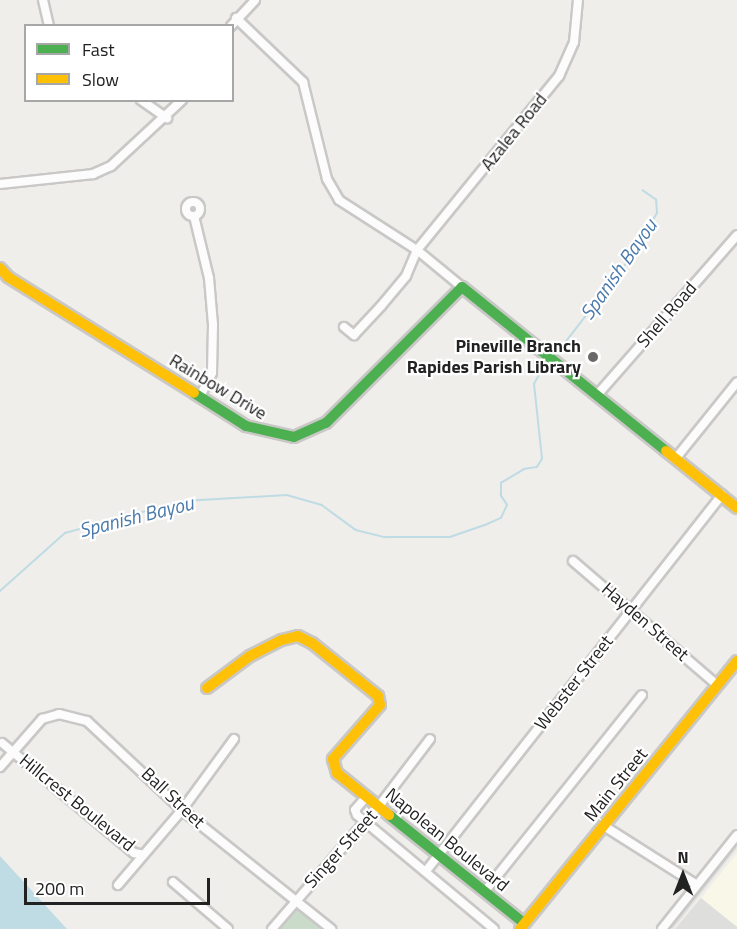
<!DOCTYPE html>
<style>
body{margin:0}
#map{position:relative;width:737px;height:929px;overflow:hidden;background:#f0eeeb;font-family:"Titillium Web",sans-serif}
div>[style]{position:absolute}
.education>*{inset:0;background:#f8f7e8}
.religious>*{inset:0;background:#dededc}
.cemetery>*{inset:0;background:#cadbca}
.parking>*{inset:0;background:#e0dfde}
.water>*{inset:0;background:#bfdbe3}
.stream>*{height:1.5px;margin:-0.75px;padding:0 0.75px;transform-origin:0.75px;border-radius:0.75px;background:#bfdbe3}
.roads{filter:drop-shadow(2px 0 #c9c8c7) drop-shadow(-2px 0 #c9c8c7) drop-shadow(0 2px #c9c8c7) drop-shadow(0 -2px #c9c8c7)}
.street>*{height:8px;margin:-4px;padding:0 4px;transform-origin:4px;border-radius:4px;background:#fdfcfc}
.street>.ring{margin:-4px;padding:0;box-sizing:content-box;background:none;border:8px solid #fdfcfc;border-radius:50%}
.fast>*{height:10px;margin:-5px;padding:0 5px;transform-origin:5px;border-radius:5px;background:#4caf50}
.slow>*{height:10px;margin:-5px;padding:0 5px;transform-origin:5px;border-radius:5px;background:#ffc107}
.dots>*{width:16px;height:16px;translate:-50% -50%;box-sizing:border-box;border:3px solid #fff;border-radius:50%}
span{translate:-50% -50%;white-space:nowrap;text-align:center;line-height:1.15;-webkit-text-stroke:4.5px #fff;paint-order:stroke}
.street-label{font-size:18px;color:#222}
.poi-label{font-size:18px;color:#222;font-weight:700}
.right{translate:-100% -50%;text-align:right}
.water-label{font-size:20px;color:#4a7aab;font-style:italic}
.legend{position:absolute;left:24px;top:24px;width:210px;height:78px;box-sizing:border-box;background:#fff;border:2px solid #a7a7a7;margin:0;padding:8px 10px;list-style:none;font-size:18px;color:#222}
.legend li{display:flex;align-items:center;gap:12px;height:30px}
.legend b{width:30px;border:2px solid #a7a7a7}
.north{position:absolute;left:653px;top:845px;width:60px;height:60px;-webkit-text-stroke:4px #fff;paint-order:stroke;rotate:0deg;font-size:16px;font-weight:700;line-height:24px;text-align:center;color:#222}
.north::after{content:'';display:block;margin:auto;width:21px;height:27px;background:#222;clip-path:polygon(50% 0,100% 100%,50% 72%,0 100%)}
.scale{position:absolute;left:24px;top:878px;width:186px;height:27px;box-sizing:border-box;border:3px solid #222;border-top:0;padding-left:8px;font-size:18px;line-height:21px;white-space:nowrap;color:#222;-webkit-text-stroke:4px #fff;paint-order:stroke}
</style>
<div id="map">
<div class="education">
<i style="clip-path:polygon(737px 853px,737px 927px,701px 898px)"></i>
</div>
<div class="religious">
<i style="clip-path:polygon(701px 898px,737px 927px,737px 929px,675px 929px)"></i>
</div>
<div class="cemetery">
<i style="clip-path:polygon(296px 907px,324px 929px,279px 929px)"></i>
</div>
<div class="parking">
<i style="clip-path:polygon(735px 846px,737px 848px,673px 929px,670px 927px)"></i>
</div>
<div class="water">
<i style="clip-path:polygon(0 856px,67px 929px,0 929px)"></i>
</div>
<div class="stream">
<i style="left:561px;top:348px;width:121px;rotate:-52.4deg"></i>
<i style="left:635px;top:252px;width:45px;rotate:-60.6deg"></i>
<i style="left:657px;top:213px;width:13px;rotate:-94deg"></i>
<i style="left:656px;top:200px;width:16px;rotate:-145deg"></i>
<i style="left:0;top:591px;width:87px;rotate:-41.7deg"></i>
<i style="left:65px;top:533px;width:122px;rotate:-15.2deg"></i>
<i style="left:183px;top:501px;width:104px;rotate:-3.3deg"></i>
<i style="left:287px;top:495px;width:36px;rotate:16deg"></i>
<i style="left:322px;top:505px;width:42px;rotate:36.3deg"></i>
<i style="left:356px;top:530px;width:30px;rotate:14deg"></i>
<i style="left:385px;top:537px;width:65px"></i>
<i style="left:450px;top:537px;width:37px;rotate:-19deg"></i>
<i style="left:485px;top:525px;width:17px;rotate:-24deg"></i>
<i style="left:501px;top:518px;width:14px;rotate:-65deg"></i>
<i style="left:507px;top:505px;width:11px;rotate:-124deg"></i>
<i style="left:501px;top:496px;width:13px;rotate:-90deg"></i>
<i style="left:501px;top:483px;width:27px;rotate:-31deg"></i>
<i style="left:524px;top:469px;width:13px;rotate:-9deg"></i>
<i style="left:537px;top:467px;width:9px;rotate:-58deg"></i>
<i style="left:542px;top:459px;width:75px;rotate:-96.1deg"></i>
<i style="left:534px;top:384px;width:10px;rotate:-61deg"></i>
</div>
<div class="roads">
<div class="street">
<i style="left:43px;top:0;width:27px;rotate:77deg"></i>
<i style="left:236px;top:18px;width:93px;rotate:43.7deg"></i>
<i style="left:303px;top:82px;width:100px;rotate:76.1deg"></i>
<i style="left:327px;top:179px;width:24px;rotate:60deg"></i>
<i style="left:339px;top:200px;width:93px;rotate:32.7deg"></i>
<i style="left:417px;top:250px;width:58px;rotate:39.4deg"></i>
<i style="left:231px;top:26px;width:35px;rotate:-47deg"></i>
<i style="left:141px;top:100px;width:32px;rotate:35deg"></i>
<i style="left:0;top:184px;width:94px;rotate:-6.1deg"></i>
<i style="left:93px;top:174px;width:20px;rotate:-24deg"></i>
<i style="left:111px;top:166px;width:97px;rotate:-42.9deg"></i>
<i class="ring" style="left:186px;top:202px;width:6px;height:6px"></i>
<i style="left:194px;top:216px;width:64px;rotate:76.4deg"></i>
<i style="left:209px;top:278px;width:47px;rotate:85.1deg"></i>
<i style="left:213px;top:325px;width:48px;rotate:91.2deg"></i>
<i style="left:212px;top:373px;width:27px;rotate:117deg"></i>
<i style="left:344px;top:327px;width:13px;rotate:39deg"></i>
<i style="left:354px;top:335px;width:40px;rotate:-47deg"></i>
<i style="left:381px;top:306px;width:39px;rotate:-50deg"></i>
<i style="left:406px;top:276px;width:28px;rotate:-67deg"></i>
<i style="left:417px;top:250px;width:225px;rotate:-50.8deg"></i>
<i style="left:559px;top:76px;width:37px;rotate:-66deg"></i>
<i style="left:574px;top:42px;width:42px;rotate:-84.6deg"></i>
<i style="left:598px;top:394px;width:211px;rotate:-48.8deg"></i>
<i style="left:676px;top:458px;width:97px;rotate:-51.2deg"></i>
<i style="left:573px;top:561px;width:190px;rotate:40.7deg"></i>
<i style="left:2px;top:743px;width:172px;rotate:39.8deg"></i>
<i style="left:134px;top:853px;width:6px;rotate:9deg"></i>
<i style="left:0;top:767px;width:64px;rotate:-48.8deg"></i>
<i style="left:42px;top:719px;width:18px;rotate:-16deg"></i>
<i style="left:59px;top:714px;width:29px;rotate:14deg"></i>
<i style="left:87px;top:721px;width:130px;rotate:43.1deg"></i>
<i style="left:182px;top:810px;width:191px;rotate:38.6deg"></i>
<i style="left:367px;top:796px;width:18px;rotate:131deg"></i>
<i style="left:355px;top:810px;width:5px;rotate:68deg"></i>
<i style="left:357px;top:815px;width:178px;rotate:39.8deg"></i>
<i style="left:604px;top:826px;width:110px;rotate:32.4deg"></i>
<i style="left:426px;top:871px;width:479px;rotate:-51.8deg"></i>
<i style="left:173px;top:882px;width:72px;rotate:40.5deg"></i>
<i style="left:118px;top:885px;width:99px;rotate:-49.5deg"></i>
<i style="left:182px;top:810px;width:88px;rotate:-53.8deg"></i>
<i style="left:485px;top:891px;width:251px;rotate:-51.3deg"></i>
<i style="left:272px;top:929px;width:163px;rotate:-49deg"></i>
<i style="left:379px;top:806px;width:84px;rotate:-52.7deg"></i>
<i style="left:662px;top:929px;width:120px;rotate:-51.4deg"></i>
</div>
<div class="fast">
<i style="left:194px;top:393px;width:62px;rotate:32.4deg"></i>
<i style="left:246px;top:426px;width:49px;rotate:12.9deg"></i>
<i style="left:294px;top:437px;width:35px;rotate:-24deg"></i>
<i style="left:326px;top:423px;width:192px;rotate:-45deg"></i>
<i style="left:462px;top:287px;width:262px;rotate:38.8deg"></i>
<i style="left:389px;top:815px;width:173px;rotate:38.7deg"></i>
</div>
<div class="slow">
<i style="left:0;top:268px;width:12px;rotate:48deg"></i>
<i style="left:8px;top:277px;width:219px;rotate:31.9deg"></i>
<i style="left:666px;top:451px;width:91px;rotate:38.8deg"></i>
<i style="left:207px;top:688px;width:54px;rotate:-36.7deg"></i>
<i style="left:250px;top:656px;width:36px;rotate:-27deg"></i>
<i style="left:282px;top:640px;width:16px;rotate:-14deg"></i>
<i style="left:298px;top:636px;width:16px;rotate:27deg"></i>
<i style="left:312px;top:643px;width:85px;rotate:38.8deg"></i>
<i style="left:378px;top:696px;width:9px;rotate:77deg"></i>
<i style="left:380px;top:705px;width:72px;rotate:131deg"></i>
<i style="left:333px;top:759px;width:15px;rotate:74deg"></i>
<i style="left:337px;top:773px;width:67px;rotate:38.9deg"></i>
<i style="left:520px;top:929px;width:345px;rotate:-51deg"></i>
</div>
</div>
<div class="dots">
<i style="left:593px;top:357px;background:#6a6968"></i>
</div>
<div class="street-label">
<span style="left:514px;top:132px;rotate:-51deg">Azalea Road</span>
<span style="left:667px;top:315px;rotate:-49deg">Shell Road</span>
<span style="left:218px;top:387px;rotate:31deg">Rainbow Drive</span>
<span style="left:645px;top:622px;rotate:41deg">Hayden Street</span>
<span style="left:574px;top:683px;rotate:-52deg">Webster Street</span>
<span style="left:616px;top:785px;rotate:-51deg">Main Street</span>
<span style="left:173px;top:798px;rotate:43deg">Ball Street</span>
<span style="left:77px;top:803px;rotate:39deg">Hillcrest Boulevard</span>
<span style="left:447px;top:840px;rotate:39deg">Napolean Boulevard</span>
<span style="left:341px;top:849px;rotate:-48deg">Singer Street</span>
</div>
<div class="poi-label">
<span class="right" style="left:581px;top:357px">Pineville Branch<br>Rapides Parish Library</span>
</div>
<div class="water-label">
<span style="left:618px;top:269px;rotate:-55deg">Spanish Bayou</span>
<span style="left:136px;top:516px;rotate:-14deg">Spanish Bayou</span>
</div>
<ul class="legend">
<li><b style="height:8px;background:#4caf50"></b>Fast</li>
<li><b style="height:8px;background:#ffc107"></b>Slow</li>
</ul>
<div class="north">N</div>
<div class="scale">200 m</div>
</div>
